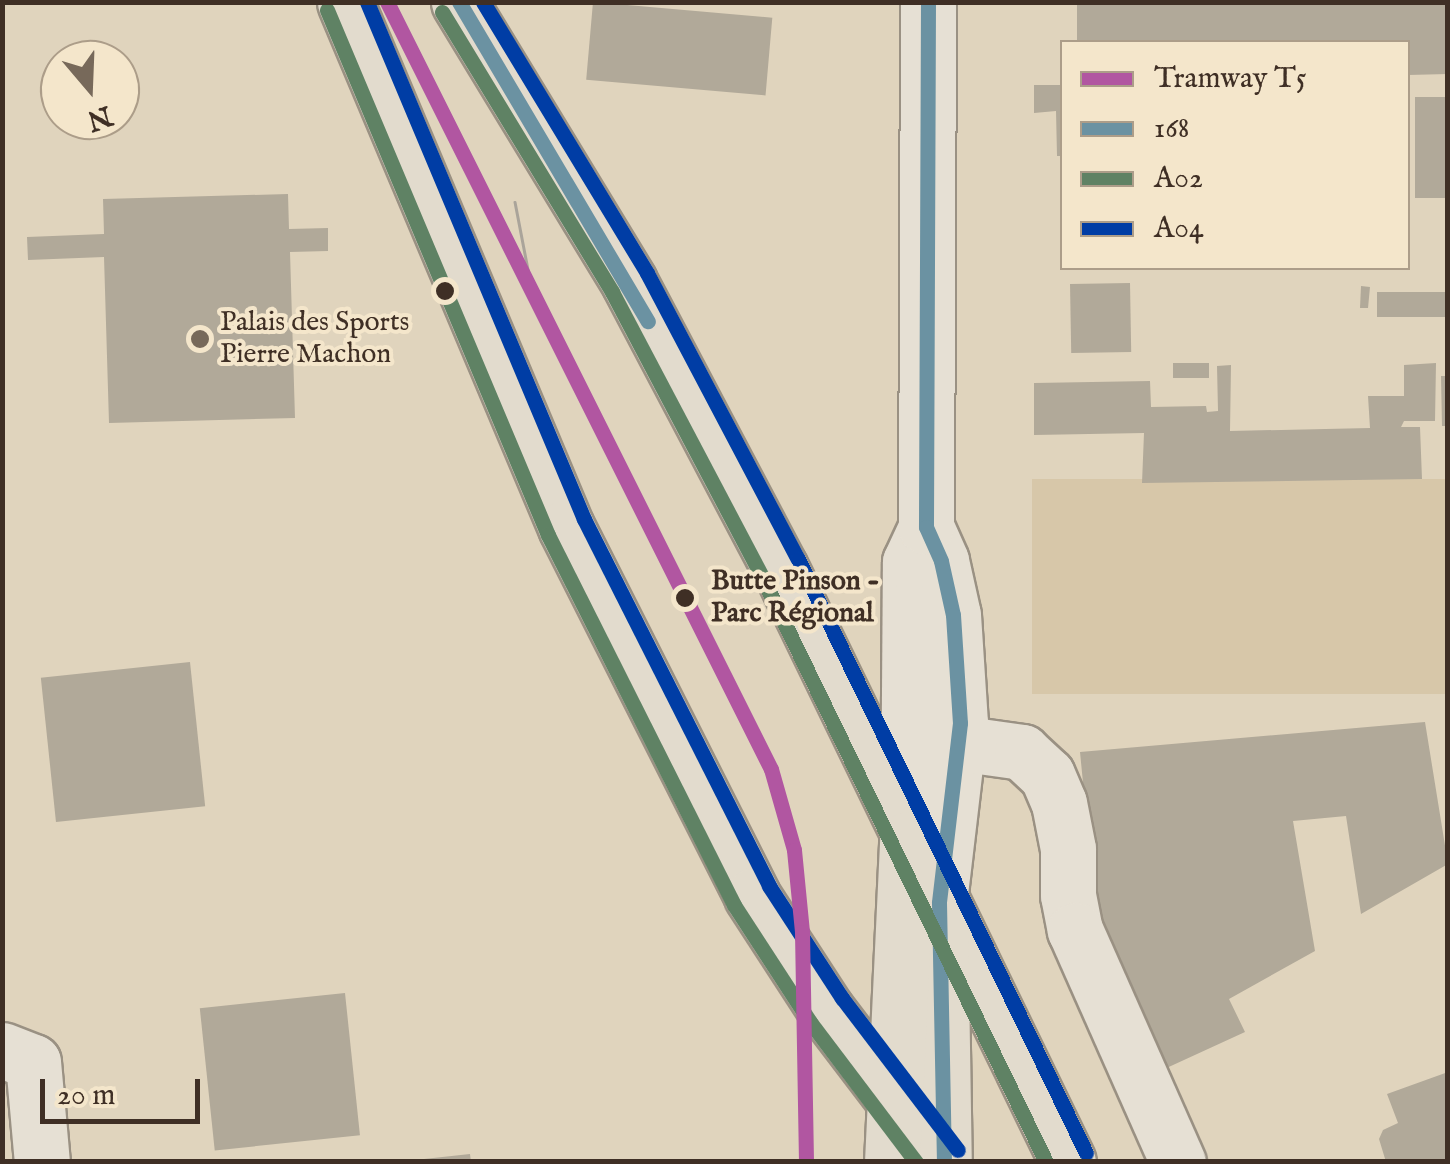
<!DOCTYPE html>
<meta charset="utf-8">
<style>
body{margin:0}
#map{position:relative;width:1450px;height:1164px;overflow:hidden;background:#e0d4bd;font-family:"IM FELL English",serif}
div>[style]{position:absolute}
.green>*{inset:0;background:#d7c7a9;transform-origin:0 0}
.building>*{inset:0;background:#b1a999;transform-origin:0 0}
.roads{filter:drop-shadow(2px 0 #9a9183) drop-shadow(-2px 0 #9a9183) drop-shadow(0 2px #9a9183) drop-shadow(0 -2px #9a9183)}
.minor>*{height:55px;margin:-27.5px;padding:0 27.5px;transform-origin:27.5px;border-radius:27.5px;background:#e6e0d4}
.major>*{height:55px;margin:-27.5px;padding:0 27.5px;transform-origin:27.5px;border-radius:27.5px;background:#e2dbcd}
.tram>*{height:2.5px;margin:-1.25px;padding:0 1.25px;transform-origin:1.25px;border-radius:1.25px;background:#aaa49a}
.bus-1>*{height:15px;margin:-7.5px;padding:0 7.5px;transform-origin:7.5px;border-radius:7.5px;background:#6b92a2}
.bus-2>*{height:15px;margin:-7.5px;padding:0 7.5px;transform-origin:7.5px;border-radius:7.5px;background:#5f8264}
.bus-3>*{height:15px;margin:-7.5px;padding:0 7.5px;transform-origin:7.5px;border-radius:7.5px;background:#003da5}
.tram-1>*{height:15px;margin:-7.5px;padding:0 7.5px;transform-origin:7.5px;border-radius:7.5px;background:#b156a1}
.dots>*{width:28px;height:28px;translate:-50% -50%;box-sizing:border-box;border:5px solid #f4e6cb;border-radius:50%}
span{translate:-50% -50%;white-space:nowrap;text-align:center;line-height:1.15;-webkit-text-stroke:8px #f4e6cb;paint-order:stroke}
.poi-label{font-size:28px;color:#3f2f25}
.left{translate:0 -50%;text-align:left}
.stop-label{font-size:28px;color:#3f2f25;font-weight:700}
.frame{position:absolute;inset:0;border:5px solid #3f2f25;pointer-events:none}
.legend{position:absolute;left:1060px;top:40px;width:350px;height:230px;box-sizing:border-box;background:#f4e6cb;border:2px solid #ac9d89;margin:0;padding:12px 18px;list-style:none;font-size:30px;color:#3f2f25}
.legend li{display:flex;align-items:center;gap:20px;height:50px}
.legend b{width:50px;border:2px solid #ac9d89}
.north{position:absolute;left:40px;top:40px;width:100px;height:100px;box-sizing:border-box;background:#f4e6cb;border:2px solid #ac9d89;border-radius:50%;rotate:161deg;font-size:28px;font-weight:700;line-height:40px;text-align:center;color:#3f2f25}
.north::after{content:'';display:block;margin:auto;width:35px;height:45px;background:#77695a;clip-path:polygon(50% 0,100% 100%,50% 72%,0 100%)}
.scale{position:absolute;left:40px;top:1079px;width:160px;height:45px;box-sizing:border-box;border:5px solid #3f2f25;border-top:0;padding-left:12px;font-size:30px;line-height:35px;white-space:nowrap;color:#3f2f25;-webkit-text-stroke:8px #f4e6cb;paint-order:stroke}
</style>
<div id="map">
<div class="green">
<i style="left:1447px;top:479px;width:215px;height:415px;rotate:90deg"></i>
</div>
<div class="building">
<i style="left:593px;top:2px;width:180px;height:78px;rotate:5deg"></i>
<i style="clip-path:polygon(1077px 2px,1448px 2px,1448px 74px,1408px 75px,1408px 42px,1077px 42px)"></i>
<i style="clip-path:polygon(1034px 85px,1062px 85px,1062px 156px,1057px 156px,1056px 111px,1034px 113px)"></i>
<i style="left:1415px;top:97px;width:33px;height:101px"></i>
<i style="clip-path:polygon(288px 194px,289px 229px,328px 228px,328px 251px,290px 252px,295px 418px,109px 423px,104px 257px,28px 260px,27px 237px,104px 234px,103px 199px)"></i>
<i style="left:1130px;top:283px;width:69px;height:60px;rotate:89deg"></i>
<i style="clip-path:polygon(1361px 286px,1370px 287px,1368px 308px,1360px 308px)"></i>
<i style="left:1377px;top:292px;width:71px;height:25px"></i>
<i style="left:1173px;top:363px;width:36px;height:15px"></i>
<i style="clip-path:polygon(1436px 363px,1435px 421px,1404px 421px,1401px 427px,1420px 427px,1422px 479px,1142px 483px,1144px 433px,1034px 435px,1034px 383px,1150px 381px,1151px 407px,1206px 406px,1207px 412px,1218px 411px,1217px 366px,1231px 365px,1230px 431px,1370px 428px,1368px 396px,1404px 396px,1404px 365px)"></i>
<i style="clip-path:polygon(1441px 376px,1448px 376px,1448px 426px,1442px 426px)"></i>
<i style="left:190px;top:662px;width:145px;height:150px;rotate:84deg"></i>
<i style="clip-path:polygon(1425px 722px,1448px 864px,1361px 914px,1346px 816px,1293px 821px,1315px 951px,1229px 999px,1245px 1032px,1160px 1071px,1097px 926px,1080px 752px)"></i>
<i style="left:345px;top:993px;width:143px;height:146px;rotate:84deg"></i>
<i style="clip-path:polygon(1448px 1072px,1448px 1162px,1386px 1162px,1379px 1139px,1383px 1130px,1398px 1123px,1387px 1094px)"></i>
<i style="clip-path:polygon(470px 1154px,471px 1162px,425px 1162px,424px 1159px)"></i>
</div>
<div class="roads">
<div class="minor">
<i style="left:926px;top:527px;width:37px;rotate:66deg"></i>
<i style="left:941px;top:561px;width:55px;rotate:77.5deg"></i>
<i style="left:953px;top:615px;width:108px;rotate:86.3deg"></i>
<i style="left:960px;top:723px;width:181px;rotate:96.7deg"></i>
<i style="left:958px;top:743px;width:65px;rotate:8deg"></i>
<i style="left:1022px;top:752px;width:34px;rotate:43deg"></i>
<i style="left:1047px;top:775px;width:30px;rotate:67deg"></i>
<i style="left:1059px;top:803px;width:47px;rotate:78.9deg"></i>
<i style="left:1068px;top:849px;width:46px;rotate:90deg"></i>
<i style="left:1068px;top:895px;width:36px;rotate:79deg"></i>
<i style="left:1075px;top:930px;width:254px;rotate:66.1deg"></i>
<i style="left:908px;top:836px;width:274px;rotate:-89.6deg"></i>
<i style="left:910px;top:562px;width:38px;rotate:-65deg"></i>
<i style="left:926px;top:527px;width:525px;rotate:-89.78deg"></i>
<i style="left:2px;top:1050px;width:33px;rotate:21deg"></i>
<i style="left:33px;top:1062px;width:100px;rotate:84.9deg"></i>
</div>
<div class="major">
<i style="left:345px;top:2px;width:570px;rotate:67.17deg"></i>
<i style="left:566px;top:527px;width:413px;rotate:63.2deg"></i>
<i style="left:752px;top:896px;width:136px;rotate:57deg"></i>
<i style="left:826px;top:1010px;width:191px;rotate:52.7deg"></i>
<i style="left:459px;top:2px;width:328px;rotate:58.7deg"></i>
<i style="left:629px;top:282px;width:323px;rotate:62.2deg"></i>
<i style="left:780px;top:568px;width:660px;rotate:64.13deg"></i>
<i style="left:940px;top:920px;width:242px;rotate:89.1deg"></i>
<i style="left:892px;top:1162px;width:323px;rotate:-87.3deg"></i>
</div>
</div>
<div class="tram">
<i style="left:515px;top:202px;width:90px;rotate:79.1deg"></i>
</div>
<div class="bus-1">
<i style="left:459px;top:2px;width:371px;rotate:59.4deg"></i>
<i style="left:928px;top:2px;width:525px;rotate:90.22deg"></i>
<i style="left:926px;top:527px;width:37px;rotate:66deg"></i>
<i style="left:941px;top:561px;width:55px;rotate:77.5deg"></i>
<i style="left:953px;top:615px;width:108px;rotate:86.3deg"></i>
<i style="left:960px;top:723px;width:181px;rotate:96.7deg"></i>
<i style="left:939px;top:903px;width:259px;rotate:88.9deg"></i>
</div>
<div class="bus-2">
<i style="left:327px;top:10px;width:570px;rotate:67.17deg"></i>
<i style="left:548px;top:535px;width:414px;rotate:63.3deg"></i>
<i style="left:734px;top:905px;width:140px;rotate:57deg"></i>
<i style="left:810px;top:1022px;width:176px;rotate:52.9deg"></i>
<i style="left:442px;top:12px;width:328px;rotate:58.7deg"></i>
<i style="left:612px;top:292px;width:322px;rotate:62.2deg"></i>
<i style="left:762px;top:577px;width:650px;rotate:64.1deg"></i>
</div>
<div class="bus-3">
<i style="left:367px;top:2px;width:561px;rotate:67.23deg"></i>
<i style="left:584px;top:519px;width:411px;rotate:63.2deg"></i>
<i style="left:769px;top:886px;width:134px;rotate:56.9deg"></i>
<i style="left:842px;top:998px;width:191px;rotate:52.7deg"></i>
<i style="left:483px;top:2px;width:317px;rotate:58.8deg"></i>
<i style="left:647px;top:273px;width:323px;rotate:62.2deg"></i>
<i style="left:798px;top:559px;width:660px;rotate:64.13deg"></i>
</div>
<div class="tram-1">
<i style="left:387px;top:2px;width:858px;rotate:63.41deg"></i>
<i style="left:771px;top:769px;width:84px;rotate:74.1deg"></i>
<i style="left:794px;top:850px;width:82px;rotate:84.4deg"></i>
<i style="left:802px;top:932px;width:230px;rotate:89deg"></i>
</div>
<div class="dots">
<i style="left:445px;top:291px;background:#3f2f25"></i>
<i style="left:200px;top:339px;background:#77695a"></i>
<i style="left:685px;top:598px;background:#3f2f25"></i>
</div>
<div class="poi-label">
<span class="left" style="left:220px;top:339px">Palais des Sports<br>Pierre Machon</span>
</div>
<div class="stop-label">
<span class="left" style="left:711px;top:598px">Butte Pinson -<br>Parc Régional</span>
</div>
<div class="frame"></div>
<ul class="legend">
<li><b style="height:12px;background:#b156a1"></b>Tramway T5</li>
<li><b style="height:12px;background:#6b92a2"></b>168</li>
<li><b style="height:12px;background:#5f8264"></b>A02</li>
<li><b style="height:12px;background:#003da5"></b>A04</li>
</ul>
<div class="north">N</div>
<div class="scale">20 m</div>
</div>
